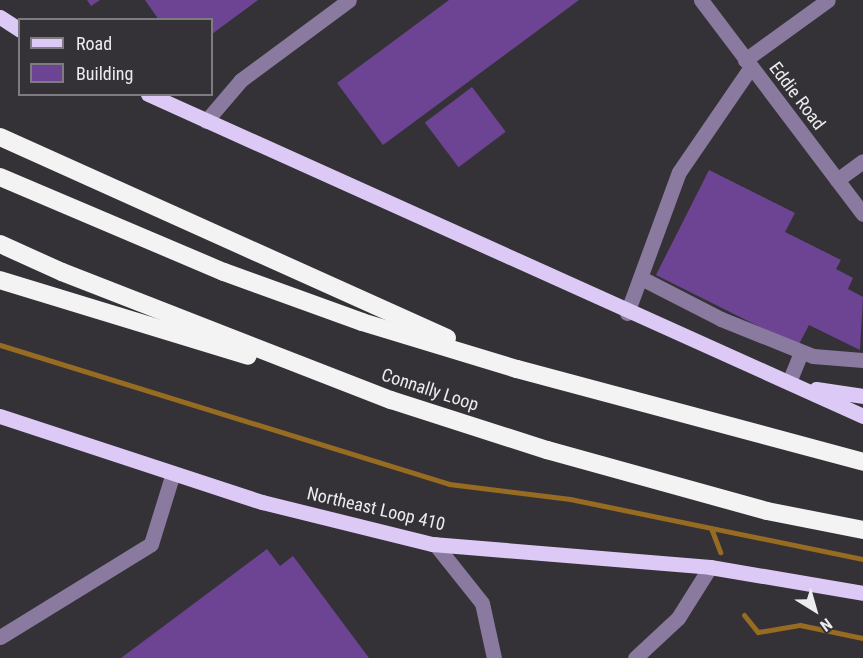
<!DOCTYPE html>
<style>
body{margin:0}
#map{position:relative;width:863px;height:658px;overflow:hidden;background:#343236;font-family:"Roboto Condensed",sans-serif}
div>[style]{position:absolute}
.stream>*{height:5px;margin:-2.5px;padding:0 2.5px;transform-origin:2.5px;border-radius:2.5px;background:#976c22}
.building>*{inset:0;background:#6c4493;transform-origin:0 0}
.minor>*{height:15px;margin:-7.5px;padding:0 7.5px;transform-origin:7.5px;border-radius:7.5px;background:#8b7a9f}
.major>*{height:15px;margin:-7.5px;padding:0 7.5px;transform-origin:7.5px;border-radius:7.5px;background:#ddc9f6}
.highway>*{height:18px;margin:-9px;padding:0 9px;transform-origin:9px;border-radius:9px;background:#f3f3f3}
span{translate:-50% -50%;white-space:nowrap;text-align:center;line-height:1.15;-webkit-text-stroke:4.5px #343236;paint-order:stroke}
.street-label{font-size:18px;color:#ecebee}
.legend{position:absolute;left:18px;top:18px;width:195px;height:78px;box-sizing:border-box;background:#343236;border:2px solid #7e7c80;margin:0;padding:8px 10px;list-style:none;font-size:18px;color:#ecebee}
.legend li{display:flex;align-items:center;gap:12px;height:30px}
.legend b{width:30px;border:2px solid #7e7c80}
.north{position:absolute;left:785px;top:580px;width:60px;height:60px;-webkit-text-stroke:4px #343236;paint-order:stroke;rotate:143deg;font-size:16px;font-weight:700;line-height:24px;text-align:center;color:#ecebee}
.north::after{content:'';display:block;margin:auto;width:21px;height:27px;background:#ecebee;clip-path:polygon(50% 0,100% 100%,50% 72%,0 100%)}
</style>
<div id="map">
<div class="stream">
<i style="left:0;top:345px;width:470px;rotate:17.2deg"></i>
<i style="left:449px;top:484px;width:122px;rotate:7.1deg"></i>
<i style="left:570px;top:499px;width:299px;rotate:11.6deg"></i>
<i style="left:711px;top:528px;width:26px;rotate:69deg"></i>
<i style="left:744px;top:615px;width:22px;rotate:51deg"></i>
<i style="left:758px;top:632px;width:43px;rotate:-9.5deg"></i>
<i style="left:800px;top:625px;width:64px;rotate:11.7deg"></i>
</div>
<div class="building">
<i style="clip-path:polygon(87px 0,100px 0,91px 6px)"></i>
<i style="clip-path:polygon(145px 0,258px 0,212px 34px,212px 20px,159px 20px)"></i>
<i style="clip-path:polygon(449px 0,579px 0,383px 145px,337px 83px)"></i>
<i style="left:472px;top:87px;width:56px;height:59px;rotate:53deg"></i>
<i style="clip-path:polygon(709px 170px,795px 213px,785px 232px,841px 260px,836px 269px,853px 278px,848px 289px,863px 297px,860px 350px,809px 325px,798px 346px,656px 275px)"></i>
<i style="clip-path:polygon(267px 549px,280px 566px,293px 556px,369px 658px,121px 658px)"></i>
</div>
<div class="minor">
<i style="left:701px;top:0;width:268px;rotate:52.9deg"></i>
<i style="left:745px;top:60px;width:102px;rotate:-35.9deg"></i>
<i style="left:206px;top:121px;width:54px;rotate:-49.5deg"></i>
<i style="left:241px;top:80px;width:134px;rotate:-36.5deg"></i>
<i style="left:837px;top:180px;width:32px;rotate:-36deg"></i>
<i style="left:643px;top:279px;width:88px;rotate:27.1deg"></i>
<i style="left:721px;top:319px;width:99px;rotate:21.9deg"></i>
<i style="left:813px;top:356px;width:50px;rotate:4.6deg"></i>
<i style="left:627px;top:313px;width:150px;rotate:-69.8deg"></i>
<i style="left:679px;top:172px;width:127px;rotate:-55.6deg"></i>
<i style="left:789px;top:382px;width:32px;rotate:-68deg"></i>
<i style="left:435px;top:544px;width:75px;rotate:51.5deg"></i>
<i style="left:482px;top:603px;width:56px;rotate:77.7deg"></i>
<i style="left:0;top:637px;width:177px;rotate:-31.6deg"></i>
<i style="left:151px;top:544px;width:74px;rotate:-72.8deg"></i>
<i style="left:635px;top:658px;width:59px;rotate:-42.9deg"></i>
<i style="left:678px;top:618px;width:60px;rotate:-57.9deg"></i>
</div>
<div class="major">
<i style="left:0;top:17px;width:24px;rotate:33deg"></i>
<i style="left:148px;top:94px;width:784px;rotate:24.24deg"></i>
<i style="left:816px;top:389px;width:48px;rotate:8.5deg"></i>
<i style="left:0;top:416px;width:276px;rotate:18.2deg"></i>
<i style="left:262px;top:502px;width:175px;rotate:13.9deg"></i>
<i style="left:432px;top:544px;width:279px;rotate:4.7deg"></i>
<i style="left:710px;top:567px;width:155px;rotate:9.6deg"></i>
</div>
<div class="highway">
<i style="left:0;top:137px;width:490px;rotate:24.2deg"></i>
<i style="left:0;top:177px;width:243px;rotate:23deg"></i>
<i style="left:224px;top:272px;width:147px;rotate:19.9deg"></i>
<i style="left:362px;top:322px;width:162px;rotate:16.9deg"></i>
<i style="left:517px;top:369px;width:358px;rotate:15deg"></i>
<i style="left:0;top:244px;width:68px;rotate:24.3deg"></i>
<i style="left:62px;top:272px;width:353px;rotate:21.3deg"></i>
<i style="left:391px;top:400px;width:164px;rotate:17.8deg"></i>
<i style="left:547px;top:450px;width:228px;rotate:15.5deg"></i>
<i style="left:767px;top:511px;width:98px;rotate:11.2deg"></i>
<i style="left:0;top:280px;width:259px;rotate:17deg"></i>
</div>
<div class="street-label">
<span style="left:797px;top:96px;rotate:53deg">Eddie Road</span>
<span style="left:430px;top:390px;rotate:18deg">Connally Loop</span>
<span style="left:376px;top:509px;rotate:13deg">Northeast Loop 410</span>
</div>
<ul class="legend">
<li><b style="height:8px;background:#ddc9f6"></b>Road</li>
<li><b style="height:16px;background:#6c4493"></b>Building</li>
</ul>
<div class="north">N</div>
</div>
